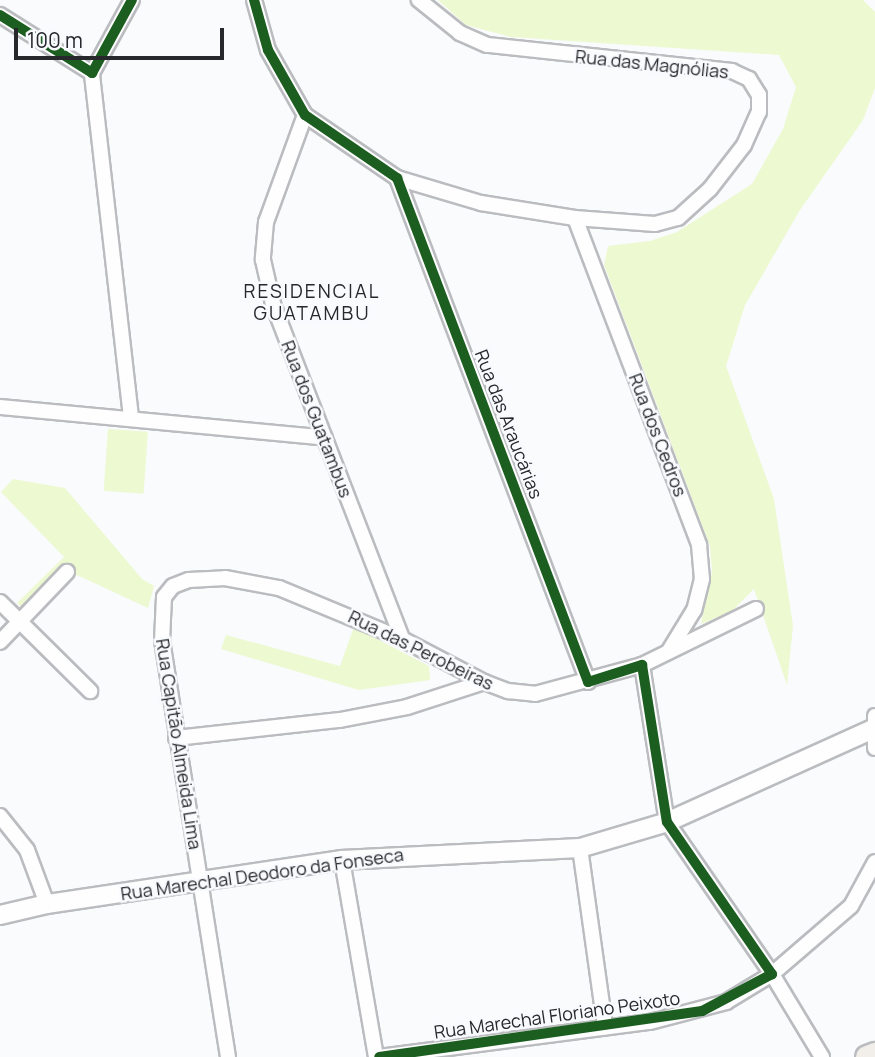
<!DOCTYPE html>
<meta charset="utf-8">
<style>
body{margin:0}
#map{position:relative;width:875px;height:1057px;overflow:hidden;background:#f9fbfd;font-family:Manrope,sans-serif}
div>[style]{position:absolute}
.green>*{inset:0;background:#edf9d1;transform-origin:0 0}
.roads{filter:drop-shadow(2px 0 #bbbcbf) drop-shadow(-2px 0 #bbbcbf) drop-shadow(0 2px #bbbcbf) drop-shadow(0 -2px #bbbcbf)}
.minor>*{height:14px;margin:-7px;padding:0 7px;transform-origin:7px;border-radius:7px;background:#fefeff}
.tertiary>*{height:18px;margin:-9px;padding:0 9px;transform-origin:9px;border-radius:9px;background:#fefeff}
.primary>*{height:23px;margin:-11.5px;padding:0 11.5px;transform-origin:11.5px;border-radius:11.5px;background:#f2eee9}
.cycleway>*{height:10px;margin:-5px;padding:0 5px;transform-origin:5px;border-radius:5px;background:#1b5e20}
span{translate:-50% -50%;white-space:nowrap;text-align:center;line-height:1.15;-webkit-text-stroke:5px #f8fafe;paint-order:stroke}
.street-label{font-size:18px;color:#26282c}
.neighbourhood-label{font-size:19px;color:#26282c;letter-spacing:2px}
.scale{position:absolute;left:14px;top:28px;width:210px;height:32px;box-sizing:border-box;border:4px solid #26282c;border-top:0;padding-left:9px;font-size:21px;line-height:24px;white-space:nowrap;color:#26282c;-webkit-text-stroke:5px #f8fafe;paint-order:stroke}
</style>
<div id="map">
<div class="green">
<i style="clip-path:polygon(438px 0,863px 0,875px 12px,875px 88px,863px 120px,800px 210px,745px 305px,726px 366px,774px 499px,793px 626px,787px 685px,754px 589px,731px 612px,701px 624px,712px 572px,710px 546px,604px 265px,608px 246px,650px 241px,677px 232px,752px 184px,783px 129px,796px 87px,779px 55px,511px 37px,466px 25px)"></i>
<i style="left:108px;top:429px;width:40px;height:62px;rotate:4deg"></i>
<i style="clip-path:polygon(13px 479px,65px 488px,142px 579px,154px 586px,148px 608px,77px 575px,34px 619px,17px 603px,64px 557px,1px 492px)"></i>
<i style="clip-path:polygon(354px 627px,429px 666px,430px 680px,359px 690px,221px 649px,226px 635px,340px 666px)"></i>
</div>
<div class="roads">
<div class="minor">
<i style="left:254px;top:0;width:52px;rotate:74.4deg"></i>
<i style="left:268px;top:50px;width:75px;rotate:60.4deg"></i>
<i style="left:305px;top:115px;width:112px;rotate:34.4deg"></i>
<i style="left:397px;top:178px;width:88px;rotate:16.6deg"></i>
<i style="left:481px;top:203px;width:95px;rotate:9.1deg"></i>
<i style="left:575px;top:218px;width:80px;rotate:4.3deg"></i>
<i style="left:655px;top:224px;width:24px;rotate:-15deg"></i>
<i style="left:678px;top:218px;width:43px;rotate:-42.2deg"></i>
<i style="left:710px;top:189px;width:56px;rotate:-52.3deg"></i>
<i style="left:744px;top:145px;width:36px;rotate:-66deg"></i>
<i style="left:759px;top:112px;width:17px;rotate:-90deg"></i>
<i style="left:759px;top:95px;width:19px;rotate:-122deg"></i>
<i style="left:749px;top:79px;width:19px;rotate:-155deg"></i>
<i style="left:732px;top:71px;width:246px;rotate:-173.9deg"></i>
<i style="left:487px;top:45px;width:30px;rotate:-156deg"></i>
<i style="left:460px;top:33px;width:53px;rotate:-141.2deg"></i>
<i style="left:0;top:15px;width:109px;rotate:32.2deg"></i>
<i style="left:305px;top:115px;width:114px;rotate:110deg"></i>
<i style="left:266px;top:222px;width:38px;rotate:95deg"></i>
<i style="left:263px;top:260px;width:45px;rotate:77.2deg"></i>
<i style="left:273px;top:304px;width:359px;rotate:68.9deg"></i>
<i style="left:397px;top:178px;width:539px;rotate:69.24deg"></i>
<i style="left:575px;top:218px;width:350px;rotate:69.2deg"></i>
<i style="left:699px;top:545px;width:34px;rotate:85deg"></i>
<i style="left:702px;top:579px;width:32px;rotate:104deg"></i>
<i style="left:694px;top:610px;width:48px;rotate:121.4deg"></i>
<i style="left:0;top:407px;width:326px;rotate:5.4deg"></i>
<i style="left:131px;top:417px;width:346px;rotate:-96.5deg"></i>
<i style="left:92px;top:73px;width:83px;rotate:-61.3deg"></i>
<i style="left:0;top:602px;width:127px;rotate:44.7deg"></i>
<i style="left:0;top:642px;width:97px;rotate:-46.3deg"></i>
<i style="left:642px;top:665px;width:159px;rotate:81deg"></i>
<i style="left:667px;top:822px;width:185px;rotate:55.4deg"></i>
<i style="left:772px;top:974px;width:97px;rotate:58.9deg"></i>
<i style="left:875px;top:716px;width:32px;rotate:90deg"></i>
<i style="left:176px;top:738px;width:165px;rotate:-6.3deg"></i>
<i style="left:340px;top:720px;width:68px;rotate:-11deg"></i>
<i style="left:407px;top:707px;width:81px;rotate:-18deg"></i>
<i style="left:0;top:816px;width:43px;rotate:51.5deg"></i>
<i style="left:27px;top:850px;width:58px;rotate:69.7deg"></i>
<i style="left:580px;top:848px;width:181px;rotate:82deg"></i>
<i style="left:342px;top:860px;width:200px;rotate:80.2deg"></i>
<i style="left:228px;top:1057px;width:421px;rotate:-99deg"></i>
<i style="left:162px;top:641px;width:44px;rotate:-87.4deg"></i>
<i style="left:164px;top:597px;width:14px;rotate:-51deg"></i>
<i style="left:173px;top:586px;width:17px;rotate:-21deg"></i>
<i style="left:189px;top:580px;width:36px;rotate:-3deg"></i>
<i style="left:225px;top:578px;width:55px;rotate:10.5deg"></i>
<i style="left:279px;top:588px;width:133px;rotate:22.5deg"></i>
<i style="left:402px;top:639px;width:93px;rotate:27.7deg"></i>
<i style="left:484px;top:682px;width:26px;rotate:21deg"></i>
<i style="left:508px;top:691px;width:27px;rotate:6deg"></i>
<i style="left:535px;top:694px;width:111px;rotate:-15.2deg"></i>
<i style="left:642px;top:665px;width:127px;rotate:-26.2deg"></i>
<i style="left:379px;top:1057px;width:273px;rotate:-7.4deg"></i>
<i style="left:650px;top:1022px;width:79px;rotate:-14.7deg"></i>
<i style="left:726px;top:1002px;width:54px;rotate:-31.3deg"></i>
<i style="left:772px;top:974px;width:104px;rotate:-40.7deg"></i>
<i style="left:851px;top:906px;width:50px;rotate:-61.4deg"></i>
</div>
<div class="tertiary">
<i style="left:0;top:915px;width:48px;rotate:-13.2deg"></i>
<i style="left:47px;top:904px;width:298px;rotate:-8.5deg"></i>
<i style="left:342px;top:860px;width:238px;rotate:-2.9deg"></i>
<i style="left:580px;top:848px;width:91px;rotate:-16.6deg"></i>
<i style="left:667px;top:822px;width:228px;rotate:-24.3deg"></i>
</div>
<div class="primary">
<i style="left:867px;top:1057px;width:9px;rotate:-21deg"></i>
</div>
</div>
<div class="cycleway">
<i style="left:254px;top:0;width:52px;rotate:74.4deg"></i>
<i style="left:268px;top:50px;width:75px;rotate:60.4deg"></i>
<i style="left:305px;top:115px;width:112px;rotate:34.4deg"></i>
<i style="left:397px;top:178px;width:539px;rotate:69.24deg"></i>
<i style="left:588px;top:682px;width:57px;rotate:-17.5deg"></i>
<i style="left:642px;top:665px;width:159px;rotate:81deg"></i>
<i style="left:667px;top:822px;width:185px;rotate:55.4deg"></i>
<i style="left:772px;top:974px;width:79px;rotate:152.1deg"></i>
<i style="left:702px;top:1011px;width:326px;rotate:171.9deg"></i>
<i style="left:0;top:15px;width:109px;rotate:32.2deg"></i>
<i style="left:92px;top:73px;width:83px;rotate:-61.3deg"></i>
</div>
<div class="street-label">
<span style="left:652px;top:64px;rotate:6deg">Rua das Magnólias</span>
<span style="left:317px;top:419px;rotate:69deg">Rua dos Guatambus</span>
<span style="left:509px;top:424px;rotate:69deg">Rua das Araucárias</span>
<span style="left:658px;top:435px;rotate:69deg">Rua dos Cedros</span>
<span style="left:421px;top:650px;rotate:26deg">Rua das Perobeiras</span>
<span style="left:179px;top:744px;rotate:81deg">Rua Capitão Almeida Lima</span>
<span style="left:262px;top:874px;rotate:-8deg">Rua Marechal Deodoro da Fonseca</span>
<span style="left:557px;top:1015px;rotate:-8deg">Rua Marechal Floriano Peixoto</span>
</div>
<div class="neighbourhood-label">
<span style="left:312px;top:303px">RESIDENCIAL<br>GUATAMBU</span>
</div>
<div class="scale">100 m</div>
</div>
